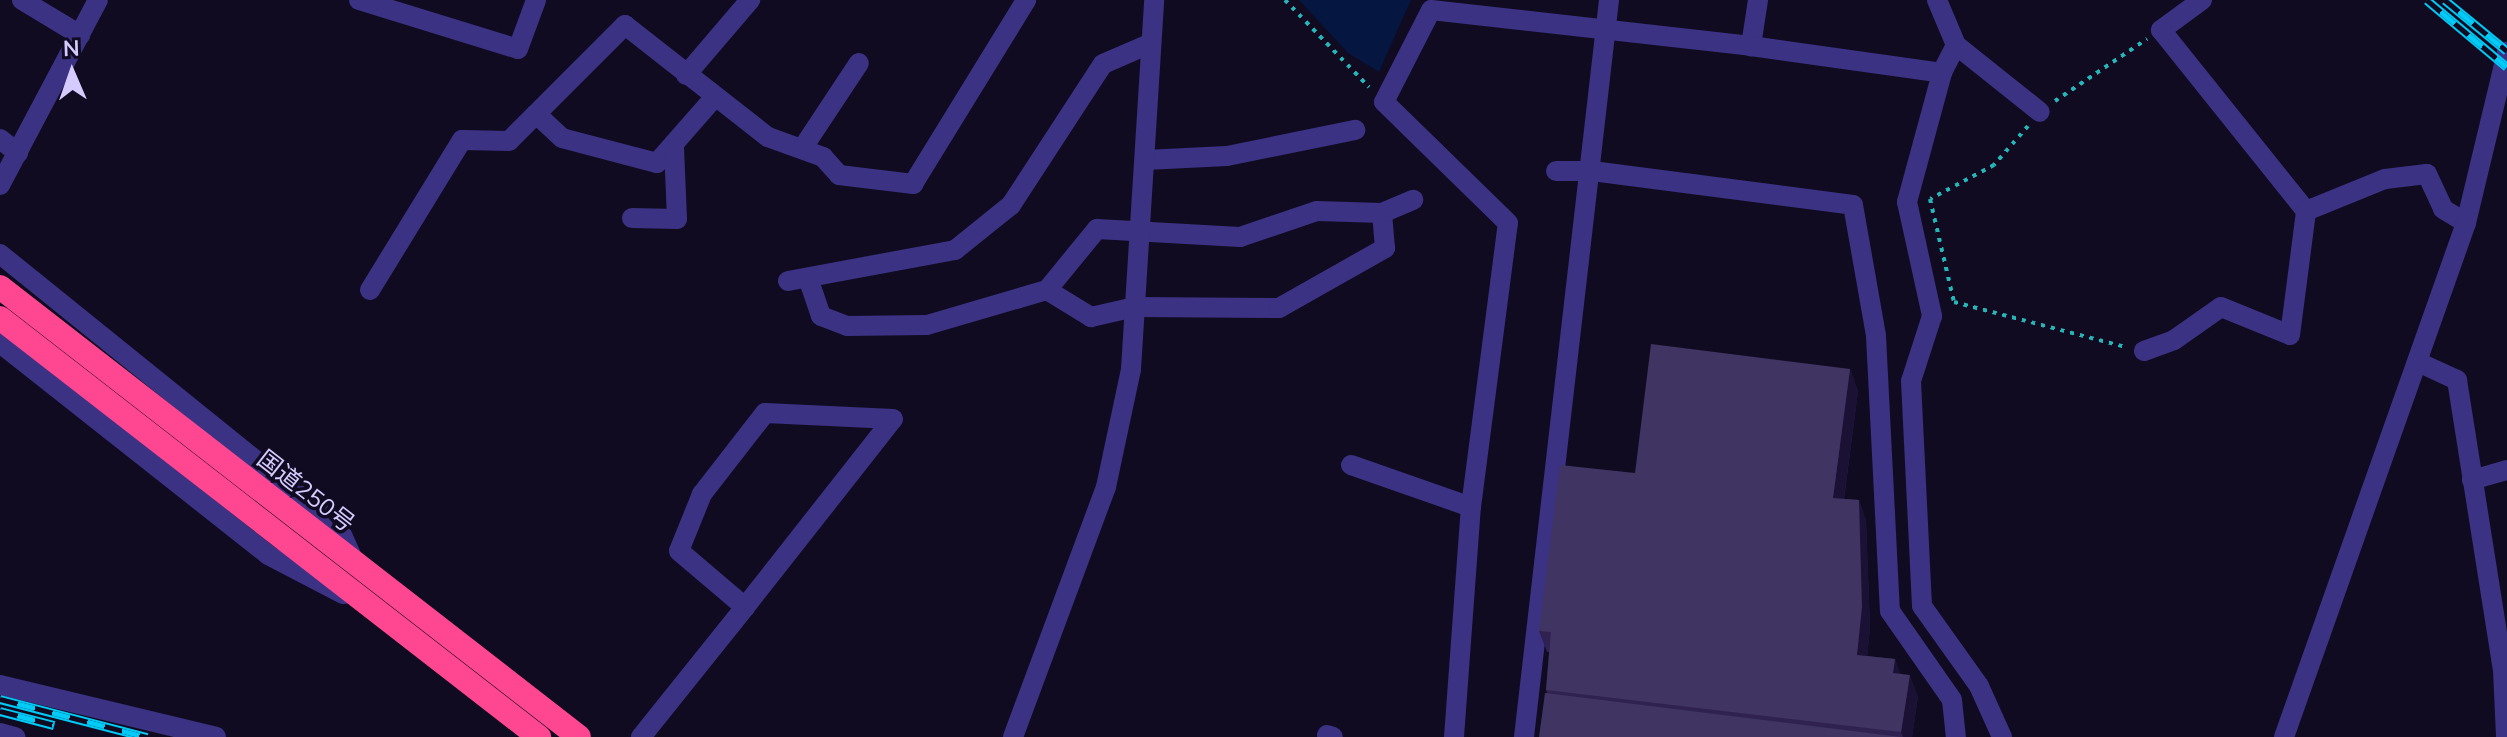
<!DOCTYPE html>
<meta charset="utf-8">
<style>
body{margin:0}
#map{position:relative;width:2507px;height:737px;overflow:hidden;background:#100b21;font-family:Mulish,"Noto Sans JP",sans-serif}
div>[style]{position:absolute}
.water>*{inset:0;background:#051640}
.path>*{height:4px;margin-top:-2px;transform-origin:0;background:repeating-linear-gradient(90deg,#23b7ba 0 4px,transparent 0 10px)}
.minor>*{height:20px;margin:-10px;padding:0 10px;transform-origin:10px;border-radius:10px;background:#3b3284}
.highway>*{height:24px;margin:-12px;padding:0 12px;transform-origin:12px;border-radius:12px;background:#ff4690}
.rail>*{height:9px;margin-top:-4.5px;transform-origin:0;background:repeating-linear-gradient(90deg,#100b21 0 18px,#00caf6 0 36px);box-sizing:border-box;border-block:2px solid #00caf6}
.wall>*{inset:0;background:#2f2250}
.shaded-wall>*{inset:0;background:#1b1135}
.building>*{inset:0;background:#403463}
span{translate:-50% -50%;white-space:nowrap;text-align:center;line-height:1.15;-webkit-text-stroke:7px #100b21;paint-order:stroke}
.street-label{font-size:24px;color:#d5cbff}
.north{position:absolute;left:32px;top:32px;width:80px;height:80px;-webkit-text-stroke:6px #100b21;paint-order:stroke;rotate:358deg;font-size:22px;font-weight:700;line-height:32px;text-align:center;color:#d5cbff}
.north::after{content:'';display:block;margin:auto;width:28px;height:36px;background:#d5cbff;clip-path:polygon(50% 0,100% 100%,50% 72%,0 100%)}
</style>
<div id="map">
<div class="water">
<i style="clip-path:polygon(1299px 0,1411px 0,1379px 72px,1348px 53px)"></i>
</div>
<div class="path">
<i style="left:1285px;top:0;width:121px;rotate:46deg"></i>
<i style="left:2055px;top:101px;width:111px;rotate:-34deg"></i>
<i style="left:2028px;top:126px;width:52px;rotate:131.1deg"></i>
<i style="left:1994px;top:165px;width:72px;rotate:152deg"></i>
<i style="left:1930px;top:199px;width:106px;rotate:76.9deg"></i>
<i style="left:1954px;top:302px;width:178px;rotate:14.7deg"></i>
</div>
<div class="minor">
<i style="left:22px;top:0;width:68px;rotate:31.1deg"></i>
<i style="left:359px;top:0;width:166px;rotate:17.1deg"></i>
<i style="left:518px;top:49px;width:52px;rotate:-69.8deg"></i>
<i style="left:1758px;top:0;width:47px;rotate:98.7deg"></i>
<i style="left:1751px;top:46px;width:193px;rotate:8deg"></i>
<i style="left:1937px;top:0;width:49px;rotate:67.1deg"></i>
<i style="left:1956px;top:45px;width:31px;rotate:117deg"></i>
<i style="left:1942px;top:73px;width:134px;rotate:105.2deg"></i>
<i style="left:1907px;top:202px;width:117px;rotate:77.6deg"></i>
<i style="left:1932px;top:316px;width:68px;rotate:107.9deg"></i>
<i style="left:1911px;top:381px;width:225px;rotate:87.2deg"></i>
<i style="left:1922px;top:606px;width:98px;rotate:54.5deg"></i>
<i style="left:1979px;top:686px;width:56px;rotate:65.7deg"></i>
<i style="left:2202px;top:0;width:51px;rotate:143.8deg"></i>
<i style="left:2161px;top:30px;width:232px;rotate:51.3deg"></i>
<i style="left:2306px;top:211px;width:85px;rotate:-22.1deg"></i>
<i style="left:2385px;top:179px;width:42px;rotate:-6.8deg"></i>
<i style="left:2427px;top:174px;width:38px;rotate:65deg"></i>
<i style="left:2443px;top:209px;width:27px;rotate:31deg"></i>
<i style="left:1956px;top:45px;width:107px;rotate:38.6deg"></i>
<i style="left:686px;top:75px;width:99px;rotate:-49.5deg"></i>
<i style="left:713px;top:99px;width:85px;rotate:131.2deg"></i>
<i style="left:657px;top:163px;width:98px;rotate:-165.3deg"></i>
<i style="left:562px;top:138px;width:35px;rotate:-137deg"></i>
<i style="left:536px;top:114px;width:126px;rotate:-45deg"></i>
<i style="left:625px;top:25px;width:182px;rotate:38.1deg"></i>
<i style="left:768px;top:137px;width:59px;rotate:20deg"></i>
<i style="left:823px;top:157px;width:24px;rotate:48deg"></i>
<i style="left:839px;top:175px;width:75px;rotate:6.9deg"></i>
<i style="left:913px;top:184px;width:216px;rotate:-58.4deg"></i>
<i style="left:0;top:139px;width:23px;rotate:38deg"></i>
<i style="left:802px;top:149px;width:103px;rotate:-56.5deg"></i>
<i style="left:1145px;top:160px;width:82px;rotate:-2.8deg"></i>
<i style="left:1227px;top:156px;width:131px;rotate:-11.5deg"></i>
<i style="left:1556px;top:171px;width:36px"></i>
<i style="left:1592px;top:171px;width:263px;rotate:7.4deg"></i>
<i style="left:1853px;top:205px;width:133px;rotate:80deg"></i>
<i style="left:1876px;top:336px;width:275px;rotate:87.1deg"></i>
<i style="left:1890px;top:611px;width:108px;rotate:55.1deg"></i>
<i style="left:1952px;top:700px;width:37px;rotate:84deg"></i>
<i style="left:0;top:185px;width:209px;rotate:-62.1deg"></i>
<i style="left:632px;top:218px;width:45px;rotate:1.3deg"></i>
<i style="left:677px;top:219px;width:72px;rotate:-92.4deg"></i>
<i style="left:0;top:254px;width:436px;rotate:38.9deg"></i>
<i style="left:339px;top:528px;width:36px;rotate:66deg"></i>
<i style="left:808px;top:278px;width:40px;rotate:71.1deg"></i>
<i style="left:821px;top:316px;width:28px;rotate:21deg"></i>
<i style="left:847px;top:326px;width:80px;rotate:-0.7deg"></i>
<i style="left:927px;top:325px;width:125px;rotate:-16.3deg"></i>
<i style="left:1047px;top:290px;width:52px;rotate:31.5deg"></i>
<i style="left:1091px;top:317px;width:45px;rotate:-12.8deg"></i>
<i style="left:1135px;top:307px;width:144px;rotate:0.4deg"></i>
<i style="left:1279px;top:308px;width:122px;rotate:-29.5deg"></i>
<i style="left:1385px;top:248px;width:35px;rotate:-95deg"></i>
<i style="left:788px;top:281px;width:170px;rotate:-10.5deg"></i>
<i style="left:955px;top:250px;width:72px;rotate:-38.8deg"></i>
<i style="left:1011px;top:205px;width:168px;rotate:-56.9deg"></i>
<i style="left:1103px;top:64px;width:50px;rotate:-23.5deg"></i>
<i style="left:370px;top:290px;width:176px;rotate:-58.5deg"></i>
<i style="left:462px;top:140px;width:47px;rotate:1.2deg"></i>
<i style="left:509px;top:141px;width:38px;rotate:-45deg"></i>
<i style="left:1047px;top:290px;width:79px;rotate:-50.7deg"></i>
<i style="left:1097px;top:229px;width:143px;rotate:3.2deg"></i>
<i style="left:1240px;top:237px;width:81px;rotate:-18.7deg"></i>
<i style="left:1317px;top:211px;width:65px;rotate:1.8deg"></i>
<i style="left:1382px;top:213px;width:34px;rotate:-23deg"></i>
<i style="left:0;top:343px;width:342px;rotate:38.3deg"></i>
<i style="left:268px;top:555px;width:85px;rotate:27.5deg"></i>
<i style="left:2144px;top:351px;width:32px;rotate:-20deg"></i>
<i style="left:2174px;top:340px;width:57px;rotate:-35.1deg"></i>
<i style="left:2221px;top:307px;width:74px;rotate:22.1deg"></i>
<i style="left:2290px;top:335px;width:125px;rotate:-82.6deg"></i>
<i style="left:2420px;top:363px;width:41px;rotate:24.7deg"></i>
<i style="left:2457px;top:380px;width:294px;rotate:81deg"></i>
<i style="left:2503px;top:670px;width:67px;rotate:87.4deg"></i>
<i style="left:1351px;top:465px;width:127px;rotate:19.3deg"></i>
<i style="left:2472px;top:480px;width:36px;rotate:-16deg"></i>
<i style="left:0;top:685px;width:222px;rotate:13.5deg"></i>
<i style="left:0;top:733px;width:16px;rotate:15deg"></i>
<i style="left:1327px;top:735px;width:6px;rotate:18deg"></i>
<i style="left:641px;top:737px;width:166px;rotate:-51.3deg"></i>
<i style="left:745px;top:607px;width:239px;rotate:-51.8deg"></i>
<i style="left:893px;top:419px;width:128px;rotate:-177.3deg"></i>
<i style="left:765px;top:413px;width:103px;rotate:127.9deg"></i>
<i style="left:702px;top:494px;width:61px;rotate:112deg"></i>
<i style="left:679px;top:551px;width:87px;rotate:40.3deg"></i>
<i style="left:1013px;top:737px;width:267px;rotate:-69.6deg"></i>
<i style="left:1106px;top:487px;width:121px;rotate:-78deg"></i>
<i style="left:1131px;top:369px;width:370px;rotate:-86.4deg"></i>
<i style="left:1454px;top:737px;width:231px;rotate:-85.8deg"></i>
<i style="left:1471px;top:507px;width:286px;rotate:-82.6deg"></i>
<i style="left:1508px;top:223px;width:173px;rotate:-135.7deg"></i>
<i style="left:1384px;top:102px;width:103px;rotate:-62.9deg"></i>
<i style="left:1431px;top:10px;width:322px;rotate:6.4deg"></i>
<i style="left:1524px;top:737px;width:742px;rotate:-83.42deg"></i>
<i style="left:2284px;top:737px;width:545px;rotate:-70.5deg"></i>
<i style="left:2466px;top:223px;width:176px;rotate:-76.5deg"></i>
</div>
<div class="highway">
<i style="left:0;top:287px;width:733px;rotate:37.85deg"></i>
<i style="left:0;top:318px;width:683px;rotate:37.86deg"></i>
</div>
<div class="rail">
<i style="left:2427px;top:0;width:104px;rotate:39.9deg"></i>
<i style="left:2445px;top:0;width:80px;rotate:39.4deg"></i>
<i style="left:0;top:699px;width:152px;rotate:14.5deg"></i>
<i style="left:0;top:711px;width:56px;rotate:14.5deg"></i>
</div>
<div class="wall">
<i style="clip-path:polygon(1850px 369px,1858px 391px,1844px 499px,1859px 500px,1866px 521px,1870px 628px,1867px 656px,1895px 659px,1900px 674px,1918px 696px,1912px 737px,1539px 737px,1547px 693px,1546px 690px,1549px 652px,1547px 652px,1539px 631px,1635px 473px)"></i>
</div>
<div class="shaded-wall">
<i style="clip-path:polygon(1850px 369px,1858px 391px,1841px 520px,1833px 498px)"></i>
<i style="clip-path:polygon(1859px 500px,1866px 521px,1870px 628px,1865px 677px,1857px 655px)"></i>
<i style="clip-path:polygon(1895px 659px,1903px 680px,1893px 673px)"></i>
<i style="clip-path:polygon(1910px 675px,1918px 696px,1912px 737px,1903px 737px,1901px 732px)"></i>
</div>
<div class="building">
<i style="clip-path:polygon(1651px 344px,1850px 369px,1833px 498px,1859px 500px,1862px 607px,1857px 655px,1895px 659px,1893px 673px,1910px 675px,1901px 732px,1546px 690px,1551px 632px,1539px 631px,1560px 465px,1635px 473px)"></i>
<i style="clip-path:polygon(1545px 693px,1901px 737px,1539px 737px)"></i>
</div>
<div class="street-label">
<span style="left:306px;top:491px;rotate:38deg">国道250号</span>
</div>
<div class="north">N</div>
</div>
